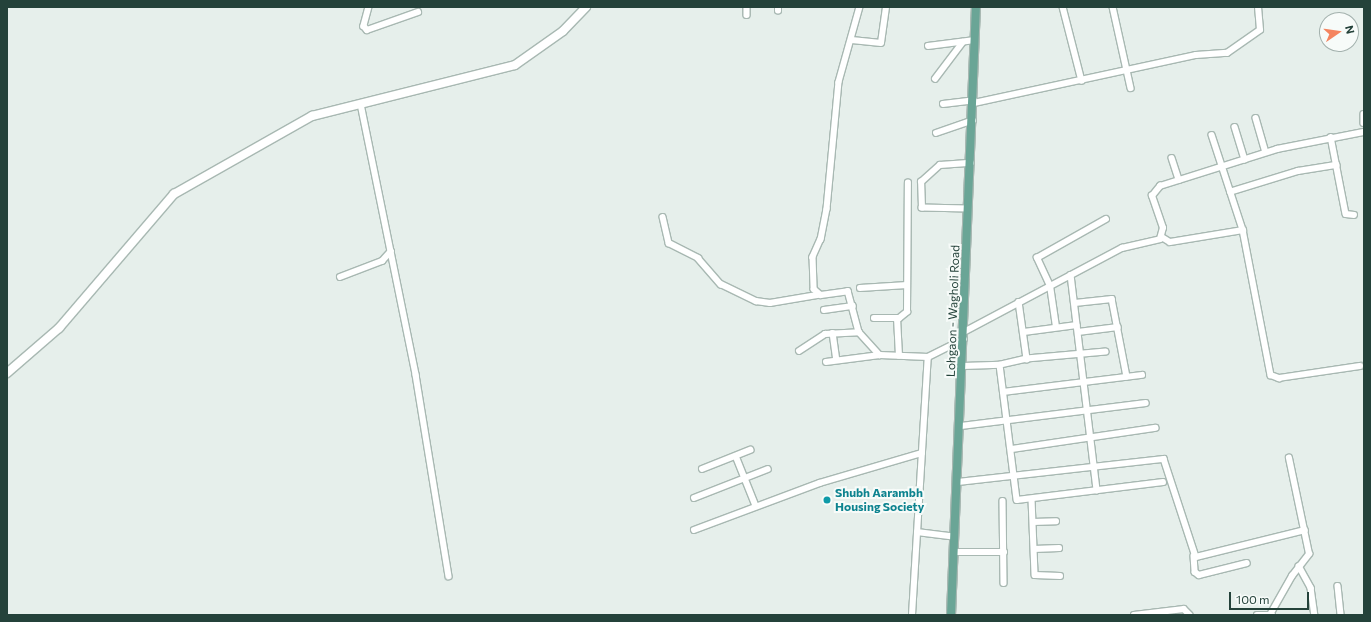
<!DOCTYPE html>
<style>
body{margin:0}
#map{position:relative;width:1371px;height:622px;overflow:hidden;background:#e6efeb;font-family:Commissioner,sans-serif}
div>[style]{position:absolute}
.roads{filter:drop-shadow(1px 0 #a8b8b2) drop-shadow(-1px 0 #a8b8b2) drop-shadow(0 1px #a8b8b2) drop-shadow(0 -1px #a8b8b2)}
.street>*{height:5.5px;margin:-2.75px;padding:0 2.75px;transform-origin:2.75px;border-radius:2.75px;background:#fff}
.secondary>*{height:8px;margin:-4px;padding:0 4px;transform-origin:4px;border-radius:4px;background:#fff}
.primary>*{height:8px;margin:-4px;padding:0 4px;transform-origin:4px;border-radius:4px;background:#6aa596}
.dots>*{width:11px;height:11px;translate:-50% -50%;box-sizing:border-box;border:2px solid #f7fbf9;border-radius:50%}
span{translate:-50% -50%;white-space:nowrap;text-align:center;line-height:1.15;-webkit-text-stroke:4px #f7fbf9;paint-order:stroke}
.street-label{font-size:12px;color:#24423a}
.culture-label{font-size:12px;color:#0d838f;font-weight:700}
.left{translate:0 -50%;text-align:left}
.frame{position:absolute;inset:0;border:8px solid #24423a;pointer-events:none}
.north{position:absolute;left:1319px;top:12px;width:40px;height:40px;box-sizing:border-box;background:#f7fbf9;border:1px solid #a3b1ad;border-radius:50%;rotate:77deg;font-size:11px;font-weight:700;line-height:16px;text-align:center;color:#24423a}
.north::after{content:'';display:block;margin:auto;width:14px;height:18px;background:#f4845f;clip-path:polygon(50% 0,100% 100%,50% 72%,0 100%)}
.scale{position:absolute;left:1229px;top:592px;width:80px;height:18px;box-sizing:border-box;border:2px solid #24423a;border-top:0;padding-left:5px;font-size:12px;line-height:14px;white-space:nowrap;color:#24423a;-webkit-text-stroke:3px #f7fbf9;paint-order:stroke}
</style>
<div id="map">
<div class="roads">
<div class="street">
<i style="left:369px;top:7px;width:20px;rotate:105deg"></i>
<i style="left:364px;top:26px;width:5px;rotate:53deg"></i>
<i style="left:367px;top:30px;width:54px;rotate:-19.4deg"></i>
<i style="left:747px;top:7px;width:8px;rotate:90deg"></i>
<i style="left:860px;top:7px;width:78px;rotate:105.6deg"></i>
<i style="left:839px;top:82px;width:128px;rotate:95.4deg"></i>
<i style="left:827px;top:209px;width:31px;rotate:101deg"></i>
<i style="left:821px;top:239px;width:20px;rotate:114deg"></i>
<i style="left:813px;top:257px;width:32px;rotate:88deg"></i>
<i style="left:814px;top:289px;width:9px;rotate:41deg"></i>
<i style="left:821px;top:295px;width:27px;rotate:-8deg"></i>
<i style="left:848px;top:291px;width:42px;rotate:75deg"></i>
<i style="left:859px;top:332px;width:31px;rotate:48deg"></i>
<i style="left:880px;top:355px;width:48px;rotate:2.4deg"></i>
<i style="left:1063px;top:7px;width:76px;rotate:75.6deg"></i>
<i style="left:1113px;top:7px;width:83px;rotate:77.5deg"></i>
<i style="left:778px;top:11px;width:4px;rotate:-90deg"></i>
<i style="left:852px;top:40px;width:29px;rotate:6deg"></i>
<i style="left:881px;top:43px;width:36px;rotate:-82deg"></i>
<i style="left:928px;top:46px;width:47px;rotate:-7.3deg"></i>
<i style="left:935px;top:79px;width:46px;rotate:-52.9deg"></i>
<i style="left:974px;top:103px;width:227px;rotate:-12.2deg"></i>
<i style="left:1196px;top:55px;width:31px;rotate:-4deg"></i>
<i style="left:1227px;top:53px;width:40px;rotate:-34.9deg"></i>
<i style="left:1260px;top:30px;width:23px;rotate:-95deg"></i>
<i style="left:361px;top:104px;width:277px;rotate:78.5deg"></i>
<i style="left:416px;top:375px;width:204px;rotate:80.7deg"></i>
<i style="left:943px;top:104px;width:31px;rotate:-7deg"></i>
<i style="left:1364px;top:114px;width:9px;rotate:90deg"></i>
<i style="left:1256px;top:118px;width:35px;rotate:74deg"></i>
<i style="left:1235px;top:127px;width:34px;rotate:73deg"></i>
<i style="left:936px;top:133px;width:39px;rotate:-19deg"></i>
<i style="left:1212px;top:135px;width:100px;rotate:71.9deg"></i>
<i style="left:1243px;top:230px;width:148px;rotate:79.1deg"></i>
<i style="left:1271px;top:375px;width:9px;rotate:21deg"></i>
<i style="left:1279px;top:378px;width:82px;rotate:-8.4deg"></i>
<i style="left:1331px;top:137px;width:78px;rotate:79deg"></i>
<i style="left:1346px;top:214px;width:8px;rotate:7deg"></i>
<i style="left:1172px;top:158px;width:23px;rotate:72deg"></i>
<i style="left:1230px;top:192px;width:71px;rotate:-17.2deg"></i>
<i style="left:1298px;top:171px;width:39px;rotate:-9deg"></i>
<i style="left:968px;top:209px;width:46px;rotate:-178.8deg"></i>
<i style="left:922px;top:208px;width:26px;rotate:-92deg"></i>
<i style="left:921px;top:182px;width:25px;rotate:-42deg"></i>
<i style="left:940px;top:165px;width:31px;rotate:-4deg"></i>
<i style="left:663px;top:217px;width:27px;rotate:77deg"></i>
<i style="left:669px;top:243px;width:33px;rotate:27deg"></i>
<i style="left:698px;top:258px;width:35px;rotate:49deg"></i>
<i style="left:721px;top:284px;width:39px;rotate:26deg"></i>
<i style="left:756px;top:301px;width:14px;rotate:8deg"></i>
<i style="left:770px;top:303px;width:49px;rotate:-9.5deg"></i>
<i style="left:1162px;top:237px;width:9px;rotate:32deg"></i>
<i style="left:1170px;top:242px;width:74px;rotate:-9.3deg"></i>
<i style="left:1071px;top:275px;width:217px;rotate:83.1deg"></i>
<i style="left:340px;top:277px;width:45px;rotate:-20.9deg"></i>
<i style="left:382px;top:261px;width:13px;rotate:-48deg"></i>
<i style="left:860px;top:288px;width:47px;rotate:-3.7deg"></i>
<i style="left:1019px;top:302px;width:58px;rotate:82deg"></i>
<i style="left:1075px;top:303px;width:37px;rotate:-6deg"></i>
<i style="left:1112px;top:299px;width:79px;rotate:79.1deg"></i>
<i style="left:824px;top:310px;width:29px;rotate:-8deg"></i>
<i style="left:874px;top:318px;width:25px"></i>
<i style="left:1056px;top:327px;width:41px;rotate:-98.3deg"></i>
<i style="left:1050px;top:286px;width:31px;rotate:-115deg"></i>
<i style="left:1037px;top:258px;width:79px;rotate:-29.5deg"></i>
<i style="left:964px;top:332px;width:179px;rotate:-28deg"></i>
<i style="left:1122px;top:248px;width:39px;rotate:-13deg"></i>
<i style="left:1160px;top:239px;width:11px;rotate:-75deg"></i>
<i style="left:1163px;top:228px;width:34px;rotate:-109deg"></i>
<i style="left:1152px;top:196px;width:13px;rotate:-51deg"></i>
<i style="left:1160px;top:186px;width:123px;rotate:-17.5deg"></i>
<i style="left:1277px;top:149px;width:89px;rotate:-11.1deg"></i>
<i style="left:1024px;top:332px;width:53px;rotate:-7.5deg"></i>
<i style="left:1078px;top:332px;width:40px;rotate:-7.1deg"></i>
<i style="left:833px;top:333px;width:27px;rotate:82deg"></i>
<i style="left:799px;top:351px;width:31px;rotate:-33deg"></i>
<i style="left:825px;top:334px;width:34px;rotate:-3deg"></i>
<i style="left:1106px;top:352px;width:79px;rotate:174.9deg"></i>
<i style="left:1027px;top:359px;width:28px;rotate:167deg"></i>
<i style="left:1000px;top:365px;width:136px;rotate:82.8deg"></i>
<i style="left:1017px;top:500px;width:147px;rotate:-7deg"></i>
<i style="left:899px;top:356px;width:36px;rotate:-93deg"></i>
<i style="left:897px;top:320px;width:13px;rotate:-39deg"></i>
<i style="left:907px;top:312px;width:129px;rotate:-89.6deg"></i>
<i style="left:826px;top:362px;width:54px;rotate:-7.4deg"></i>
<i style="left:963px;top:366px;width:37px;rotate:-2deg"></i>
<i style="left:1003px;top:392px;width:140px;rotate:-7deg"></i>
<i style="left:961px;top:426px;width:186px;rotate:-7.1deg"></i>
<i style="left:1012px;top:449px;width:145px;rotate:-8.4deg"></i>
<i style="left:736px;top:456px;width:54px;rotate:68.2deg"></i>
<i style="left:702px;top:469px;width:52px;rotate:-21.6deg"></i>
<i style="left:958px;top:482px;width:207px;rotate:-6.4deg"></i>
<i style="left:1164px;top:459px;width:103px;rotate:71.9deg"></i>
<i style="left:1196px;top:557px;width:112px;rotate:-13.9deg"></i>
<i style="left:694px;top:498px;width:79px;rotate:-21.4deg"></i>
<i style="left:1032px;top:499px;width:76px;rotate:87.7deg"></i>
<i style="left:1035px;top:575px;width:25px;rotate:2deg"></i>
<i style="left:1003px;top:501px;width:82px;rotate:89.3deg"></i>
<i style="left:1033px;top:522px;width:23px;rotate:-2deg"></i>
<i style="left:694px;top:530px;width:134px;rotate:-20.5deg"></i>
<i style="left:820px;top:483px;width:106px;rotate:-16.4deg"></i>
<i style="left:917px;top:532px;width:38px;rotate:7deg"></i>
<i style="left:1034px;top:549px;width:25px;rotate:-2deg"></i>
<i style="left:955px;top:552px;width:49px"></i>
<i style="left:1194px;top:556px;width:16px;rotate:86deg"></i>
<i style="left:1195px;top:572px;width:5px;rotate:37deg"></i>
<i style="left:1199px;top:575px;width:49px;rotate:-14deg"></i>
<i style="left:1299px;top:566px;width:25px;rotate:61deg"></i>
<i style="left:1311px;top:588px;width:27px;rotate:82deg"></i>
<i style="left:1338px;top:586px;width:29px;rotate:84deg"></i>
<i style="left:1271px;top:613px;width:43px;rotate:-60.4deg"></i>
<i style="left:1292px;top:576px;width:28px;rotate:-52deg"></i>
<i style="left:1309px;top:554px;width:98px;rotate:-101.8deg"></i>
<i style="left:912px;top:615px;width:258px;rotate:-86.5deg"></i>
<i style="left:928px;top:357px;width:40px;rotate:-26.6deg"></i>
<i style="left:1134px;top:615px;width:50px;rotate:-6.8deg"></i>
<i style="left:1184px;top:609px;width:8px;rotate:45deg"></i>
<i style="left:1257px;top:615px;width:15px"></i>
</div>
<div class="secondary">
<i style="left:7px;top:373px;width:69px;rotate:-40.9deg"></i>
<i style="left:59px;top:328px;width:177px;rotate:-49.4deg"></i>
<i style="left:174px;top:194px;width:159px;rotate:-29.5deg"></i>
<i style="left:312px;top:116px;width:209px;rotate:-14.1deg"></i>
<i style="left:515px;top:65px;width:59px;rotate:-35.3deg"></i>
<i style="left:563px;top:31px;width:33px;rotate:-46deg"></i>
</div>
<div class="primary">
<i style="left:951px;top:615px;width:609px;rotate:-87.65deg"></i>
</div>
</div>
<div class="dots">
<i style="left:827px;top:500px;background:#0f9aa8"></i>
</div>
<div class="street-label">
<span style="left:953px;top:311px;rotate:-88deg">Lohgaon - Wagholi Road</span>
</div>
<div class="culture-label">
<span class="left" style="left:835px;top:500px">Shubh Aarambh<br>Housing Society</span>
</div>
<div class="frame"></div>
<div class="north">N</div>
<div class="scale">100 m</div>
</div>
